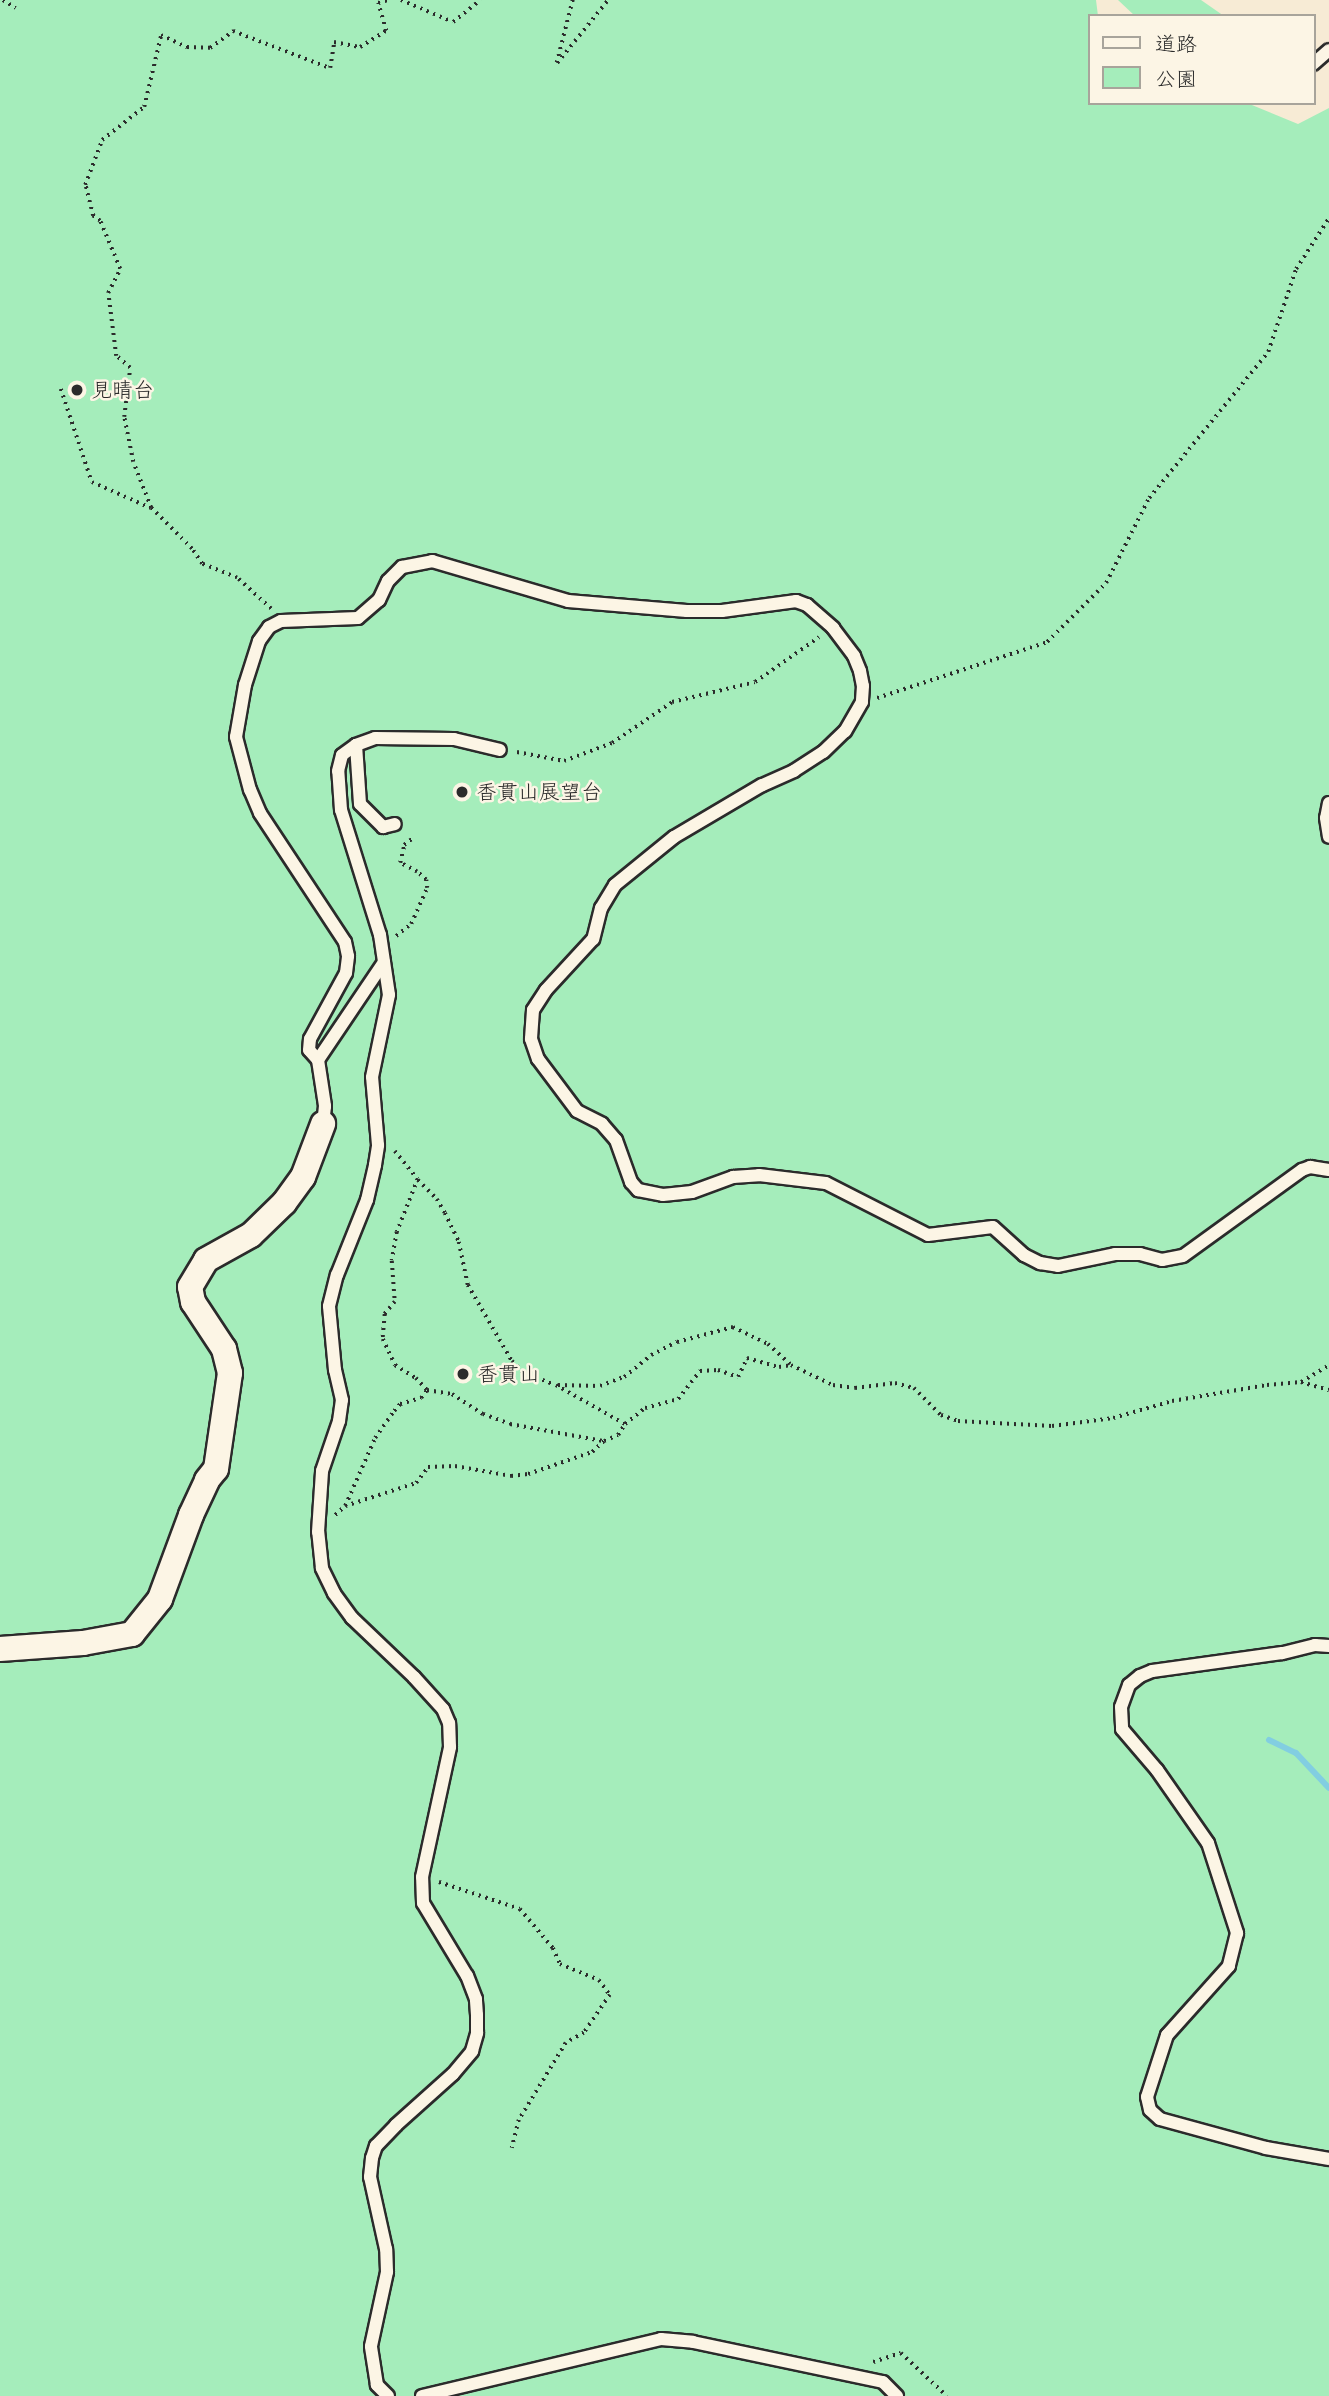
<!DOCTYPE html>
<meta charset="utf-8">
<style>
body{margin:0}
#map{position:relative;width:1329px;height:2396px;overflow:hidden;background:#f7ebd5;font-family:"Shantell Sans","Klee One",sans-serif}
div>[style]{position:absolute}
.green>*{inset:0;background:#a5edbb}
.stream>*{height:6px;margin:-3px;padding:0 3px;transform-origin:3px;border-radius:3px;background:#82cee1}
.path>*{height:3.5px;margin-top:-1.75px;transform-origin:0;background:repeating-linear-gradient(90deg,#2b2b2b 0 2px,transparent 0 7px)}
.roads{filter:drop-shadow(2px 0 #2b2b2b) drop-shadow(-2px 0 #2b2b2b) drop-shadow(0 2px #2b2b2b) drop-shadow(0 -2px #2b2b2b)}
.service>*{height:12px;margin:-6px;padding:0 6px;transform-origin:6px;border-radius:6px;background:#fcf5e5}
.minor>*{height:24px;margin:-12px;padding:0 12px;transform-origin:12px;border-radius:12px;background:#fcf5e5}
.dots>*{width:19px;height:19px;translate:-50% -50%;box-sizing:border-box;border:4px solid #fcf5e5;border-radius:50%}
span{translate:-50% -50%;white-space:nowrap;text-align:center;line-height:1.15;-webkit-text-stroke:5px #fcf5e5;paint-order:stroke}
.poi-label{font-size:21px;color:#2b2b2b}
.left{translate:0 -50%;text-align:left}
.legend{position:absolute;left:1088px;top:14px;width:228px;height:91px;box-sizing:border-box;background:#fcf5e5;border:2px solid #a8a49b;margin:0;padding:9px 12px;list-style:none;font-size:21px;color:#2b2b2b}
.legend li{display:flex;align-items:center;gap:14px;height:35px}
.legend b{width:35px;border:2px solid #a8a49b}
</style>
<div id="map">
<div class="green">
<i style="clip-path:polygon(0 0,1096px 0,1098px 16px,1089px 16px,1089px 103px,1247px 103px,1298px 124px,1329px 108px,1329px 2396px,0 2396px)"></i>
<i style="clip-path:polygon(1118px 0,1201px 0,1224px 16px,1135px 16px)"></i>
</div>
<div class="stream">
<i style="left:1269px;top:1740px;width:30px;rotate:26deg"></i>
<i style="left:1296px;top:1753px;width:48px;rotate:46.7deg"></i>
</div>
<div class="path">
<i style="left:3px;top:0;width:15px;rotate:32deg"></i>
<i style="left:401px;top:0;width:56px;rotate:22.9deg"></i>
<i style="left:453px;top:22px;width:35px;rotate:-39deg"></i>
<i style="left:573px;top:0;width:65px;rotate:104.3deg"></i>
<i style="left:557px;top:63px;width:81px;rotate:-51deg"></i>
<i style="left:61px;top:389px;width:98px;rotate:71.6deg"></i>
<i style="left:92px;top:482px;width:64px;rotate:23.8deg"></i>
<i style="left:271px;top:609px;width:46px;rotate:-137.6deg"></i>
<i style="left:237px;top:578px;width:38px;rotate:-158deg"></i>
<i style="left:202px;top:564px;width:18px;rotate:-124deg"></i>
<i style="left:192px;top:549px;width:58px;rotate:-135deg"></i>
<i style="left:151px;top:508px;width:49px;rotate:-111.4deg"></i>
<i style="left:133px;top:462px;width:46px;rotate:-101.3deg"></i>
<i style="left:124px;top:417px;width:49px;rotate:-83deg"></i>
<i style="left:130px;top:368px;width:18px;rotate:-139deg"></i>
<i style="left:116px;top:356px;width:64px;rotate:-97.2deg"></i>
<i style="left:108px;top:293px;width:27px;rotate:-63deg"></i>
<i style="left:120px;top:269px;width:52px;rotate:-112.6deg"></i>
<i style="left:100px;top:221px;width:9px;rotate:-144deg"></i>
<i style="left:93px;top:216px;width:32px;rotate:-104deg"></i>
<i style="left:85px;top:185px;width:48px;rotate:-69.3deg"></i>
<i style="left:102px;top:140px;width:53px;rotate:-38.2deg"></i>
<i style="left:144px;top:107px;width:74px;rotate:-76.7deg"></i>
<i style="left:161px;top:35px;width:29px;rotate:25deg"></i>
<i style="left:187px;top:47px;width:23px;rotate:2deg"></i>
<i style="left:210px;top:48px;width:29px;rotate:-36deg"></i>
<i style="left:233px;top:31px;width:104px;rotate:20.9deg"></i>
<i style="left:330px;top:68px;width:26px;rotate:-81deg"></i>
<i style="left:334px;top:42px;width:26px;rotate:11deg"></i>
<i style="left:360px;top:47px;width:31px;rotate:-32deg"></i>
<i style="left:386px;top:31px;width:29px;rotate:-106deg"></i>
<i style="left:378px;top:3px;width:10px;rotate:-17deg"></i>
<i style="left:877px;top:698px;width:179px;rotate:-18.2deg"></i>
<i style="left:1047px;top:642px;width:83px;rotate:-45deg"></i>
<i style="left:1106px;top:583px;width:95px;rotate:-63.2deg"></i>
<i style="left:1149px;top:498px;width:188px;rotate:-50.8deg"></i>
<i style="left:1268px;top:352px;width:88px;rotate:-71.4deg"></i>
<i style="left:1296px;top:269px;width:61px;rotate:-57.1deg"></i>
<i style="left:517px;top:752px;width:48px;rotate:10.8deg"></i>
<i style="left:564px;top:761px;width:51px;rotate:-20.6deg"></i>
<i style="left:612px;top:743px;width:73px;rotate:-34.3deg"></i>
<i style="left:672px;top:702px;width:85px;rotate:-13.5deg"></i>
<i style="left:755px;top:682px;width:78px;rotate:-35.1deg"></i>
<i style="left:396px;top:936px;width:19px;rotate:-39deg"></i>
<i style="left:411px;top:924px;width:39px;rotate:-66deg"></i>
<i style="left:427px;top:888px;width:8px;rotate:-97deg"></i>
<i style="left:426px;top:880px;width:12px;rotate:-138deg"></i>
<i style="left:417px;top:872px;width:19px;rotate:-152deg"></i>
<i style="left:400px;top:863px;width:18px;rotate:-77deg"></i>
<i style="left:404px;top:845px;width:11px;rotate:-38deg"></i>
<i style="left:395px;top:1151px;width:36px;rotate:51deg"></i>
<i style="left:418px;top:1179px;width:57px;rotate:111.6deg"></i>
<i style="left:397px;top:1232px;width:29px;rotate:100deg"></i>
<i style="left:392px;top:1261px;width:41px;rotate:85.8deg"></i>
<i style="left:395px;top:1302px;width:16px;rotate:130deg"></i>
<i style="left:385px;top:1314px;width:25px;rotate:95deg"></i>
<i style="left:383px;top:1339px;width:29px;rotate:65deg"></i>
<i style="left:395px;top:1365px;width:25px;rotate:32deg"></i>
<i style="left:416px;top:1378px;width:16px;rotate:47deg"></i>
<i style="left:427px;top:1390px;width:25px;rotate:9deg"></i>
<i style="left:452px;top:1394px;width:37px;rotate:33deg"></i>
<i style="left:483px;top:1414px;width:29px;rotate:20deg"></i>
<i style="left:510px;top:1424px;width:96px;rotate:10.3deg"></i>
<i style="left:604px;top:1441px;width:15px;rotate:-23deg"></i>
<i style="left:618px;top:1435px;width:13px;rotate:-58deg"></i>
<i style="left:625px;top:1424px;width:26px;rotate:-39deg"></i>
<i style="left:645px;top:1408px;width:34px;rotate:-15deg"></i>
<i style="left:678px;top:1399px;width:36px;rotate:-52deg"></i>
<i style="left:700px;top:1371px;width:18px;rotate:-3deg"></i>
<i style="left:718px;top:1370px;width:21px;rotate:19deg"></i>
<i style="left:738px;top:1377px;width:21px;rotate:-65deg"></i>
<i style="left:747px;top:1358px;width:33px;rotate:16deg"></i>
<i style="left:779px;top:1367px;width:12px;rotate:-9deg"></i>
<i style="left:791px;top:1365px;width:47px;rotate:25.5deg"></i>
<i style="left:833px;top:1385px;width:22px;rotate:8deg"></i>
<i style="left:855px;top:1388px;width:40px;rotate:-7.1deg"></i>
<i style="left:895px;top:1383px;width:20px;rotate:15deg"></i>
<i style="left:914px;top:1388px;width:38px;rotate:45deg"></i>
<i style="left:941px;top:1415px;width:18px;rotate:19deg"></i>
<i style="left:958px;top:1421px;width:94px;rotate:3deg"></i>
<i style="left:1052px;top:1426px;width:62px;rotate:-7.5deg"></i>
<i style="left:1113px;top:1418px;width:61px;rotate:-16.1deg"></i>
<i style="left:1172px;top:1401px;width:96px;rotate:-9.6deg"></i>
<i style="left:1267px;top:1385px;width:34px;rotate:-5deg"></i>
<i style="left:1301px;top:1382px;width:29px;rotate:16deg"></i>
<i style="left:418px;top:1180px;width:27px;rotate:45deg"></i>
<i style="left:437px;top:1199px;width:16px;rotate:60deg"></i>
<i style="left:445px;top:1213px;width:32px;rotate:64deg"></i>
<i style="left:459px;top:1242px;width:44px;rotate:78.2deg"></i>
<i style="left:468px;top:1285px;width:88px;rotate:59.9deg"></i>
<i style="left:512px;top:1361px;width:16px;rotate:45deg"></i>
<i style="left:523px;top:1372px;width:35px;rotate:22deg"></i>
<i style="left:556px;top:1385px;width:79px;rotate:29.5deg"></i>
<i style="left:1301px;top:1382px;width:33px;rotate:-31deg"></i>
<i style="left:558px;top:1385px;width:42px;rotate:1.4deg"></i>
<i style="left:600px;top:1386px;width:26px;rotate:-21deg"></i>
<i style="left:624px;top:1377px;width:35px;rotate:-39deg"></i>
<i style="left:651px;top:1355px;width:29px;rotate:-27deg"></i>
<i style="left:677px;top:1342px;width:58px;rotate:-15deg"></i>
<i style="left:733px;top:1327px;width:39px;rotate:26deg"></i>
<i style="left:768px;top:1344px;width:30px;rotate:42deg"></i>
<i style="left:345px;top:1506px;width:75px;rotate:-17.9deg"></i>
<i style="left:416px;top:1483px;width:20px;rotate:-53deg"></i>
<i style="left:428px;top:1467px;width:27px;rotate:-2deg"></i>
<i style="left:455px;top:1466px;width:57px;rotate:10.1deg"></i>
<i style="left:511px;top:1476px;width:17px;rotate:-7deg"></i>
<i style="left:528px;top:1474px;width:68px;rotate:-19deg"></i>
<i style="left:592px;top:1452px;width:16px;rotate:-43deg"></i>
<i style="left:335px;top:1515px;width:13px;rotate:-42deg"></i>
<i style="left:345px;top:1506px;width:74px;rotate:-66.2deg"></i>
<i style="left:375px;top:1438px;width:33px;rotate:-55deg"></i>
<i style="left:394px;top:1411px;width:9px;rotate:-49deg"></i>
<i style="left:400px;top:1404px;width:22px;rotate:-16deg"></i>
<i style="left:421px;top:1398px;width:10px;rotate:-53deg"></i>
<i style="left:439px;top:1882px;width:85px;rotate:18.4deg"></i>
<i style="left:520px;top:1909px;width:51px;rotate:49.8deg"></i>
<i style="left:553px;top:1948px;width:17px;rotate:66deg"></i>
<i style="left:560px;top:1964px;width:42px;rotate:22.3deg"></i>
<i style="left:599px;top:1980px;width:19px;rotate:54deg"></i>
<i style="left:610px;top:1995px;width:46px;rotate:124.4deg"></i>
<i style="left:584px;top:2033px;width:21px;rotate:151deg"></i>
<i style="left:566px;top:2043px;width:90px;rotate:121.4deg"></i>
<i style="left:519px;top:2120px;width:29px;rotate:104deg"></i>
<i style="left:873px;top:2362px;width:29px;rotate:-18deg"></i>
<i style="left:901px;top:2353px;width:63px;rotate:43.1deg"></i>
</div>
<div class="roads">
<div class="service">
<i style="left:1313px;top:64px;width:21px;rotate:-41deg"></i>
<i style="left:356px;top:745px;width:59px;rotate:86.1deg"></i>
<i style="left:360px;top:804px;width:33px;rotate:45deg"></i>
<i style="left:383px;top:827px;width:12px;rotate:-14deg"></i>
<i style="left:1329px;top:803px;width:15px;rotate:101deg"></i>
<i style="left:1326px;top:818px;width:19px;rotate:81deg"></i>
<i style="left:384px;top:962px;width:118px;rotate:124deg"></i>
<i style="left:318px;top:1060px;width:13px;rotate:-132deg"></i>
<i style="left:309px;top:1050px;width:11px;rotate:-85deg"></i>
<i style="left:310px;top:1039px;width:75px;rotate:-61.4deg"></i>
<i style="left:346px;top:973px;width:17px;rotate:-83deg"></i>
<i style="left:348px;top:956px;width:14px;rotate:-102deg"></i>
<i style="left:345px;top:942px;width:154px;rotate:-123.4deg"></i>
<i style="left:260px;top:813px;width:25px;rotate:-113deg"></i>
<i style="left:250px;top:790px;width:55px;rotate:-104.8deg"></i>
<i style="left:236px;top:737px;width:53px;rotate:-80.2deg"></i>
<i style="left:245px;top:685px;width:46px;rotate:-72.3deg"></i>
<i style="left:259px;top:641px;width:17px;rotate:-54deg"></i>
<i style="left:269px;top:627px;width:13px;rotate:-27deg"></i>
<i style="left:281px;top:621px;width:77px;rotate:-2.2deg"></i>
<i style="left:358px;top:618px;width:28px;rotate:-41deg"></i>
<i style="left:379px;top:600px;width:21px;rotate:-65deg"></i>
<i style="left:388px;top:581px;width:20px;rotate:-45deg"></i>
<i style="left:402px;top:567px;width:31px;rotate:-11deg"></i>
<i style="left:432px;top:561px;width:142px;rotate:16.4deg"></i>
<i style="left:568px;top:601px;width:119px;rotate:4.8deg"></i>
<i style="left:687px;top:611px;width:35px"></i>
<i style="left:722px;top:611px;width:75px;rotate:-7.7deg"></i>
<i style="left:796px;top:601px;width:12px;rotate:20deg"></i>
<i style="left:807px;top:605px;width:35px;rotate:41deg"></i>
<i style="left:833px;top:628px;width:35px;rotate:53deg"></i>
<i style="left:854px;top:656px;width:16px;rotate:68deg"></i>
<i style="left:860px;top:671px;width:15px;rotate:79deg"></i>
<i style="left:863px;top:686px;width:16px;rotate:94deg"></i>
<i style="left:862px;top:702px;width:34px;rotate:120deg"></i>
<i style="left:845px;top:731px;width:30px;rotate:136deg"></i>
<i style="left:823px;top:752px;width:35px;rotate:147deg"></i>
<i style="left:794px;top:771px;width:35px;rotate:156deg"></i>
<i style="left:762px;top:785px;width:102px;rotate:149.4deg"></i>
<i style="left:674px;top:837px;width:76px;rotate:140.9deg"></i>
<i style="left:615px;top:885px;width:27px;rotate:121deg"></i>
<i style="left:601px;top:908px;width:32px;rotate:104deg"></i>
<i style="left:593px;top:939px;width:69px;rotate:132.7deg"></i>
<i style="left:546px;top:990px;width:24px;rotate:123deg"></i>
<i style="left:533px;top:1010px;width:29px;rotate:94deg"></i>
<i style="left:531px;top:1039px;width:21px;rotate:71deg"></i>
<i style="left:538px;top:1059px;width:65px;rotate:53.1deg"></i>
<i style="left:577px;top:1111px;width:28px;rotate:27deg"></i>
<i style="left:602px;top:1124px;width:21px;rotate:49deg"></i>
<i style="left:616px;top:1140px;width:45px;rotate:70.3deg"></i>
<i style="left:631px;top:1182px;width:11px;rotate:49deg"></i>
<i style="left:638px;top:1190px;width:25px;rotate:11deg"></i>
<i style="left:663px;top:1195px;width:29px;rotate:-6deg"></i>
<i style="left:692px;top:1192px;width:44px;rotate:-20.1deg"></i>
<i style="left:733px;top:1177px;width:26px;rotate:-4deg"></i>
<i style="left:759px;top:1175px;width:67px;rotate:6.8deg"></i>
<i style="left:826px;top:1183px;width:114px;rotate:27deg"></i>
<i style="left:928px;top:1235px;width:65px;rotate:-7deg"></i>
<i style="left:993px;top:1227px;width:42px;rotate:42.1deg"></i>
<i style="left:1024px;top:1255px;width:18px;rotate:27deg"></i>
<i style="left:1040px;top:1263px;width:18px;rotate:9deg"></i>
<i style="left:1058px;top:1266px;width:58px;rotate:-11.9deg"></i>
<i style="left:1115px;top:1254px;width:25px"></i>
<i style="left:1140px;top:1254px;width:23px;rotate:15deg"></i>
<i style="left:1162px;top:1260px;width:21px;rotate:-11deg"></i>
<i style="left:1183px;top:1256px;width:147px;rotate:-35.9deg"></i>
<i style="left:1302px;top:1170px;width:9px;rotate:-21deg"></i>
<i style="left:1310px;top:1167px;width:19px;rotate:9deg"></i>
<i style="left:318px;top:1060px;width:47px;rotate:81.3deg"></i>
<i style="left:325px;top:1106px;width:18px;rotate:96deg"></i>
<i style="left:1329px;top:1646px;width:14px;rotate:-176deg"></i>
<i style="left:1315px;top:1645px;width:34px;rotate:166deg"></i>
<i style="left:1282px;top:1653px;width:131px;rotate:172.1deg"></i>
<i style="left:1152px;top:1671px;width:13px;rotate:157deg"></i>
<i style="left:1140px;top:1676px;width:14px;rotate:141deg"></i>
<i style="left:1129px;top:1685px;width:23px;rotate:110deg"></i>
<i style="left:1121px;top:1707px;width:22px;rotate:87deg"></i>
<i style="left:1122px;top:1729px;width:54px;rotate:49.5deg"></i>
<i style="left:1157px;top:1770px;width:89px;rotate:55.1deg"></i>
<i style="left:1208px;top:1843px;width:95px;rotate:72.1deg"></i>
<i style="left:1237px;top:1933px;width:34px;rotate:104deg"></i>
<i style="left:1229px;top:1966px;width:93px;rotate:131.9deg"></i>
<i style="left:1167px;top:2035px;width:65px;rotate:107.9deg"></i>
<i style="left:1147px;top:2097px;width:13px;rotate:77deg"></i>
<i style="left:1150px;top:2110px;width:13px;rotate:42deg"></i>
<i style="left:1160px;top:2119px;width:110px;rotate:15.3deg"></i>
<i style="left:1266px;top:2148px;width:64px;rotate:9.9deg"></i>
<i style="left:388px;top:2396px;width:16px;rotate:-135deg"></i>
<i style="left:377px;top:2385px;width:39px;rotate:-99deg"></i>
<i style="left:371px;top:2346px;width:76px;rotate:-77.8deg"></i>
<i style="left:387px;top:2272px;width:23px;rotate:-92deg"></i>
<i style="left:386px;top:2249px;width:74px;rotate:-102.5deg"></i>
<i style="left:370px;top:2177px;width:19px;rotate:-84deg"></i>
<i style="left:372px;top:2158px;width:13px;rotate:-72deg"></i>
<i style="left:376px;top:2146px;width:29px;rotate:-46deg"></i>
<i style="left:396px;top:2125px;width:76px;rotate:-41.8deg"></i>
<i style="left:453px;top:2074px;width:30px;rotate:-50deg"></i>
<i style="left:472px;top:2051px;width:19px;rotate:-74deg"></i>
<i style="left:477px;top:2033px;width:18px;rotate:-90deg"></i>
<i style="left:477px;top:2015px;width:16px;rotate:-94deg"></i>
<i style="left:476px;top:1999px;width:25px;rotate:-111deg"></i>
<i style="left:467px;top:1976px;width:85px;rotate:-121.1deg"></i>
<i style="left:423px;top:1903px;width:26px;rotate:-92deg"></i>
<i style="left:422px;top:1877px;width:133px;rotate:-77.8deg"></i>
<i style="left:450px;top:1747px;width:24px;rotate:-92deg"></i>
<i style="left:449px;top:1723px;width:15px;rotate:-113deg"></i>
<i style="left:443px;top:1709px;width:43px;rotate:-132.2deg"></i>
<i style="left:414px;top:1677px;width:86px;rotate:-136.4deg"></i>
<i style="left:352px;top:1618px;width:31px;rotate:-126deg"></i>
<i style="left:334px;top:1593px;width:28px;rotate:-116deg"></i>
<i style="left:322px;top:1568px;width:36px;rotate:-96deg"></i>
<i style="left:318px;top:1532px;width:61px;rotate:-86.2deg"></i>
<i style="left:322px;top:1471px;width:53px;rotate:-71.2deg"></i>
<i style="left:339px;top:1421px;width:21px;rotate:-82deg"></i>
<i style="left:342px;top:1400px;width:31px;rotate:-103deg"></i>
<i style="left:335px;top:1370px;width:64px;rotate:-95.4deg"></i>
<i style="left:329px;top:1306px;width:32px;rotate:-76deg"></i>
<i style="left:337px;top:1275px;width:81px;rotate:-68.2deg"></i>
<i style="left:367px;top:1200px;width:36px;rotate:-77deg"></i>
<i style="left:375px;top:1165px;width:20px;rotate:-81deg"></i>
<i style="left:378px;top:1145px;width:68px;rotate:-95deg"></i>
<i style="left:372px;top:1077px;width:84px;rotate:-78.3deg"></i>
<i style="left:389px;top:995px;width:61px;rotate:-98.5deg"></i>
<i style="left:380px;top:935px;width:131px;rotate:-107.3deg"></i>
<i style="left:341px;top:810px;width:39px;rotate:-94deg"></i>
<i style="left:338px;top:771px;width:16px;rotate:-76deg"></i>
<i style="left:342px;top:755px;width:17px;rotate:-36deg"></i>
<i style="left:356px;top:745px;width:20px;rotate:-20deg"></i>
<i style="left:375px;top:738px;width:79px;rotate:0.7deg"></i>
<i style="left:454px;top:739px;width:47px;rotate:13.4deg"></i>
<i style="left:422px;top:2396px;width:246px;rotate:-13.4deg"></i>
<i style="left:661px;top:2339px;width:32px;rotate:5deg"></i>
<i style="left:693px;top:2342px;width:194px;rotate:11.9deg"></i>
<i style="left:883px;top:2382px;width:20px;rotate:45deg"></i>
</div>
<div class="minor">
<i style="left:0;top:1649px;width:83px;rotate:-4.1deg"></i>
<i style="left:83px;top:1643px;width:50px;rotate:-10.4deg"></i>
<i style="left:132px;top:1634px;width:45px;rotate:-51.3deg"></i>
<i style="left:160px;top:1599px;width:90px;rotate:-69.7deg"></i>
<i style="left:191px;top:1515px;width:38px;rotate:-65deg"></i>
<i style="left:207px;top:1480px;width:14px;rotate:-51deg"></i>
<i style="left:216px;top:1469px;width:97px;rotate:-81.7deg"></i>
<i style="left:230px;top:1373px;width:25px;rotate:-104deg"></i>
<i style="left:224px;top:1349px;width:56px;rotate:-123.4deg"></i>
<i style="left:193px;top:1302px;width:15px;rotate:-101deg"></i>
<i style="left:190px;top:1287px;width:31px;rotate:-59deg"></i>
<i style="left:206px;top:1260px;width:51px;rotate:-29.1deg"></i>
<i style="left:251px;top:1235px;width:46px;rotate:-44.1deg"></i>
<i style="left:284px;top:1203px;width:32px;rotate:-54deg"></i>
<i style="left:303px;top:1177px;width:57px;rotate:-69.3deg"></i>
</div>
</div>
<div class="dots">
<i style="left:77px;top:390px;background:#2b2b2b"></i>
<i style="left:462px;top:792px;background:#2b2b2b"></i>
<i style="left:463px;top:1374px;background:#2b2b2b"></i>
</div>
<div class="poi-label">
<span class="left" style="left:91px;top:390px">見晴台</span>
<span class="left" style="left:476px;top:792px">香貫山展望台</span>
<span class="left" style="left:477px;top:1374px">香貫山</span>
</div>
<ul class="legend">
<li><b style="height:9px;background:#fcf5e5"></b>道路</li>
<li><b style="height:19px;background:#a5edbb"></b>公園</li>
</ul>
</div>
